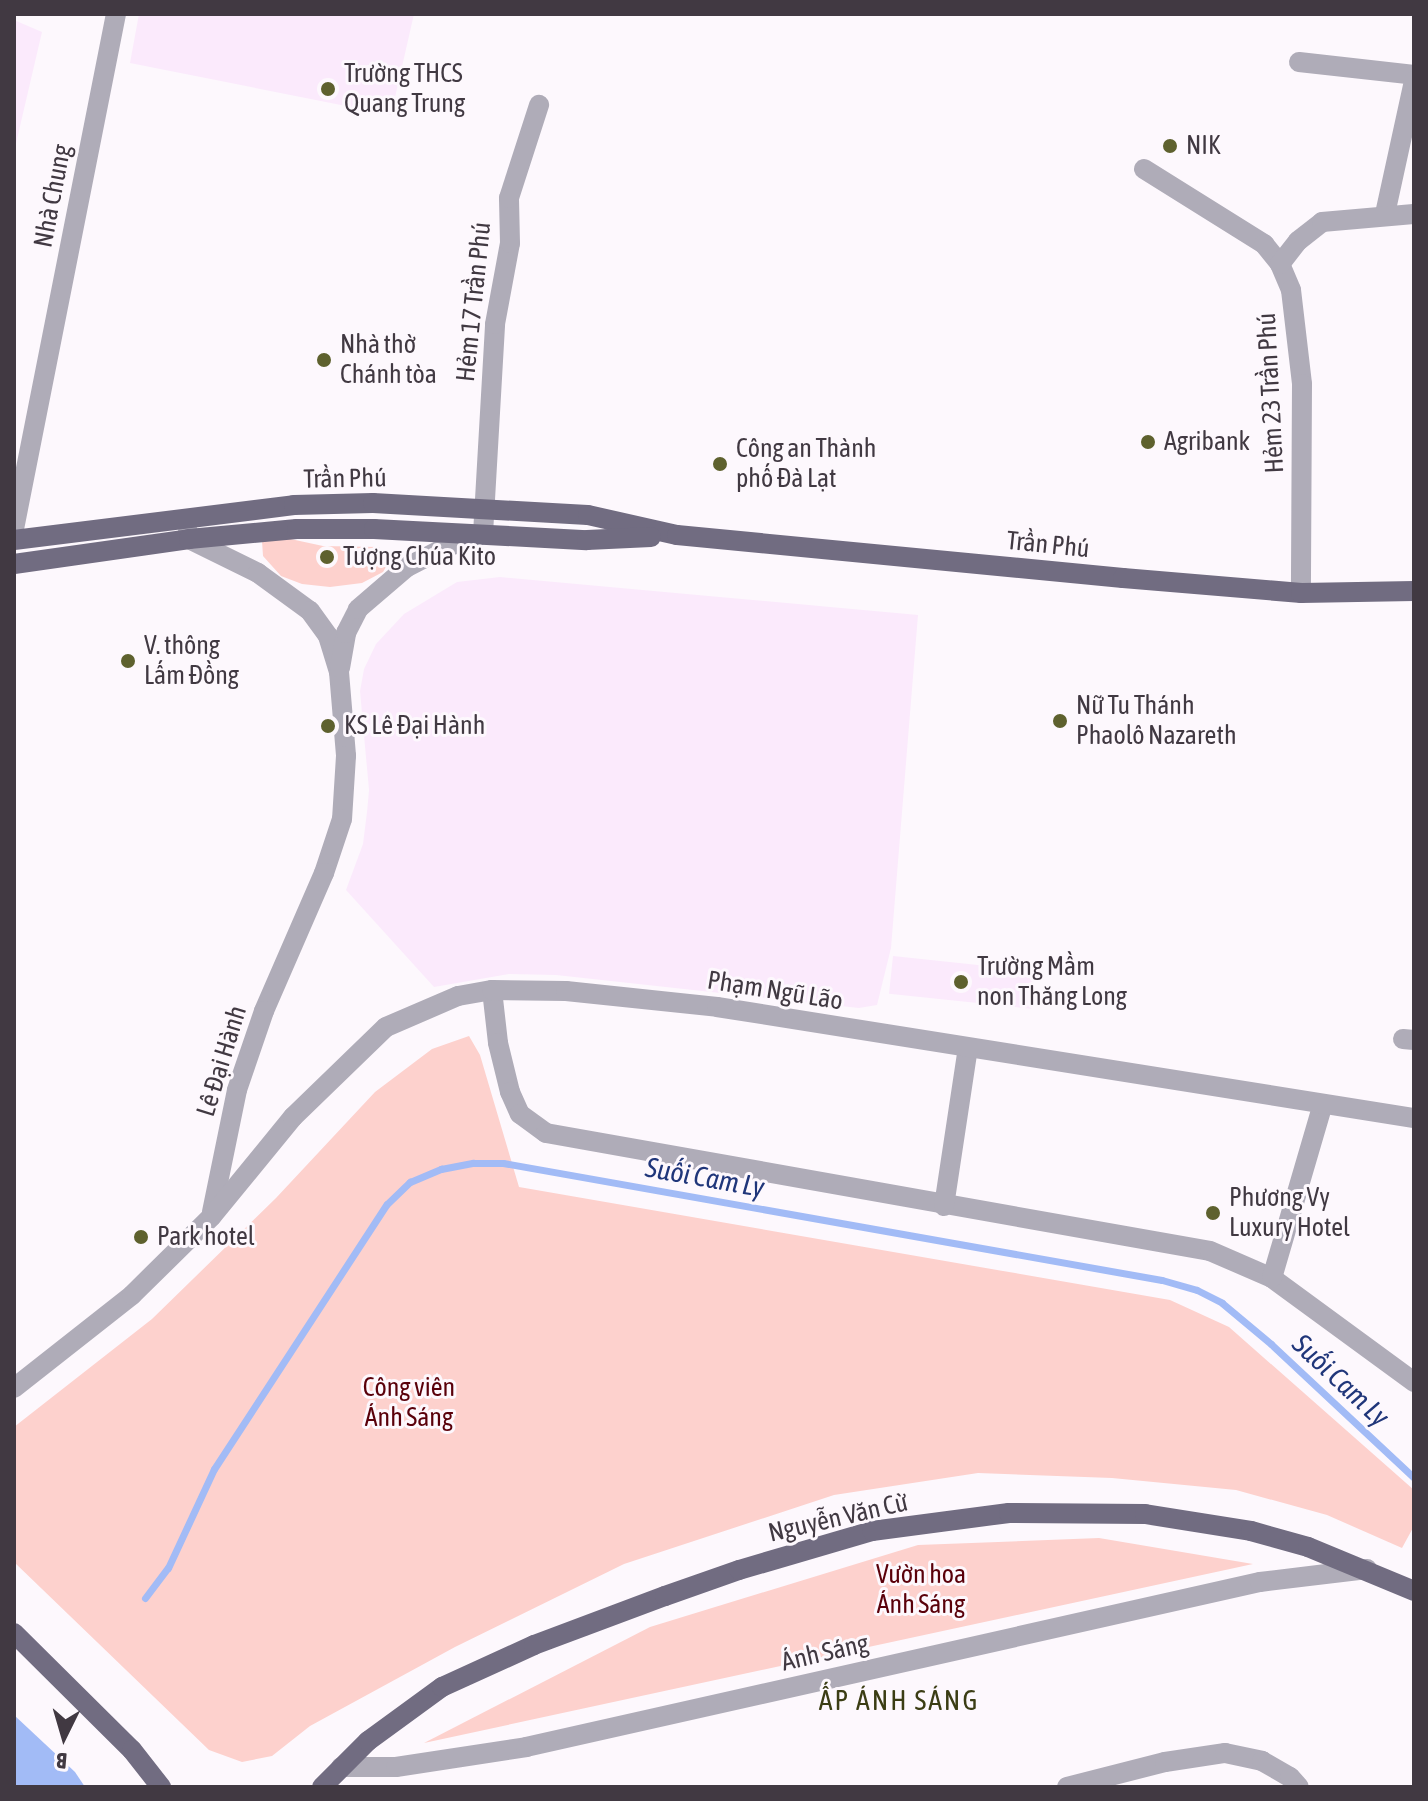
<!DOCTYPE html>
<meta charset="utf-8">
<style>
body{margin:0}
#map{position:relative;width:1428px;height:1801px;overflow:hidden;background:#fdf8fd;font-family:"Asap Condensed",sans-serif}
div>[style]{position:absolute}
.built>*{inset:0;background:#fbeafc;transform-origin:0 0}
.green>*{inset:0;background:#fdd1cd}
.water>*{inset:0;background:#a2bbf6}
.stream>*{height:7px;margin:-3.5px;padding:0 3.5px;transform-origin:3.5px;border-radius:3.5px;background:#a2bbf6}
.minor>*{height:20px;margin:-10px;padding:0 10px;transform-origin:10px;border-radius:10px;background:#afacb8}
.major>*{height:20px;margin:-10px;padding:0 10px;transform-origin:10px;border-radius:10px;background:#716c81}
.dots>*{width:22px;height:22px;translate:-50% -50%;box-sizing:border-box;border:4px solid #fdf8fd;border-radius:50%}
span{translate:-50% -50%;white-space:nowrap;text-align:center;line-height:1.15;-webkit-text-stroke:6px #fdf8fd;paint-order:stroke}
.poi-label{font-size:26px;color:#413942}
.left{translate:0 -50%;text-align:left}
.street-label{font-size:26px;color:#413942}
.park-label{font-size:26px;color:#5a000a}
.water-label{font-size:28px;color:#20367a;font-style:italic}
.neighbourhood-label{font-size:28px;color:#3b3d14;letter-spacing:2px}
.frame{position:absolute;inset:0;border:16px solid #413942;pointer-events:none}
.north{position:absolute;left:24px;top:1697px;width:80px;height:80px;-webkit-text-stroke:6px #fdf8fd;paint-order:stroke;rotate:185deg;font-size:22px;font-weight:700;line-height:32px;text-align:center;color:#413942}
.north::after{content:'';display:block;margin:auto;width:28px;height:36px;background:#413942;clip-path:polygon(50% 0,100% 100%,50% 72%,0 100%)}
</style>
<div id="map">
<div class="built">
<i style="clip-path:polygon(139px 14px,414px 14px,391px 115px,130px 63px)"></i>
<i style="clip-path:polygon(14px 20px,42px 32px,14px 152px)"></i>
<i style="clip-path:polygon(500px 577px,918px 615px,891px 948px,877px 1005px,859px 1008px,556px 975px,509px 974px,434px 987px,346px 890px,363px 844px,367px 812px,369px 790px,360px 691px,364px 669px,376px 644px,404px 614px,457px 582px)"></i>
<i style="left:893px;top:956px;width:143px;height:38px;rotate:6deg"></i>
</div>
<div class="green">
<i style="clip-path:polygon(272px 535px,323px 546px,379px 547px,389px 562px,383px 572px,362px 583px,330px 587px,302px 584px,281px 576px,263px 556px,262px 541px)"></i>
<i style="clip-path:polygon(469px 1036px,480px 1055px,519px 1187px,1170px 1300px,1229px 1327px,1414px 1490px,1414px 1526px,1402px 1548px,1327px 1515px,1236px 1490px,1112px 1478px,978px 1473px,834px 1495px,624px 1564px,455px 1647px,310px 1726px,272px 1756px,242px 1762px,209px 1750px,14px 1562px,14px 1427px,152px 1319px,276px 1198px,375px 1092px,432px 1049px)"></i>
<i style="clip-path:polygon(1099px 1538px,1253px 1564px,424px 1743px,650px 1627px,918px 1545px)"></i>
</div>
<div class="water">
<i style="clip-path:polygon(14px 1715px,75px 1772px,85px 1787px,14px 1787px)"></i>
</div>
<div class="stream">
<i style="left:145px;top:1598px;width:38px;rotate:-53deg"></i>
<i style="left:168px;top:1568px;width:109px;rotate:-65.1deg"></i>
<i style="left:214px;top:1469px;width:316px;rotate:-56.9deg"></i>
<i style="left:387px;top:1204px;width:32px;rotate:-44deg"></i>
<i style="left:410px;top:1182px;width:34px;rotate:-23deg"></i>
<i style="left:441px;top:1169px;width:33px;rotate:-11deg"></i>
<i style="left:473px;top:1163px;width:30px"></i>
<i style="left:503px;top:1163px;width:669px;rotate:10.07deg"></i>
<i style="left:1162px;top:1280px;width:36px;rotate:16deg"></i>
<i style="left:1197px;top:1290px;width:28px;rotate:27deg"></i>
<i style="left:1222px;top:1303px;width:64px;rotate:39.9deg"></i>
<i style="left:1271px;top:1344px;width:196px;rotate:43.1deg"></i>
</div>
<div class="minor">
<i style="left:1299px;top:62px;width:116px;rotate:6.4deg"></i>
<i style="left:1144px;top:169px;width:142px;rotate:32deg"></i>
<i style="left:1264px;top:244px;width:26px;rotate:51deg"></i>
<i style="left:1280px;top:264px;width:28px;rotate:67deg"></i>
<i style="left:1291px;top:290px;width:95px;rotate:83.3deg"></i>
<i style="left:1302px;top:384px;width:209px;rotate:90.3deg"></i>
<i style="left:1385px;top:214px;width:136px;rotate:-77.7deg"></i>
<i style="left:1280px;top:264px;width:29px;rotate:-52deg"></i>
<i style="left:1298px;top:241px;width:31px;rotate:-38deg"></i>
<i style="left:1322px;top:222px;width:92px;rotate:-5deg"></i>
<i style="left:14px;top:529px;width:525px;rotate:-78.8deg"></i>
<i style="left:188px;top:532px;width:7px;rotate:82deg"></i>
<i style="left:189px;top:539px;width:77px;rotate:26.2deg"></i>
<i style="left:258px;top:573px;width:64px;rotate:36.2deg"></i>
<i style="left:310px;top:611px;width:31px;rotate:54deg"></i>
<i style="left:328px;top:636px;width:38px;rotate:73deg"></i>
<i style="left:339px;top:672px;width:84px;rotate:85.2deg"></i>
<i style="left:346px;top:756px;width:63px;rotate:93.6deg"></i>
<i style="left:342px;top:819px;width:57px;rotate:108.4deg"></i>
<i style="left:324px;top:873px;width:150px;rotate:113.5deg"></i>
<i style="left:264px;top:1011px;width:83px;rotate:108.9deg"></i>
<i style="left:237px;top:1090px;width:125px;rotate:101.6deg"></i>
<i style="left:340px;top:668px;width:36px;rotate:-80deg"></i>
<i style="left:346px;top:633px;width:27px;rotate:-63deg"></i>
<i style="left:358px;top:609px;width:65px;rotate:-40.6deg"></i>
<i style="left:407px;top:567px;width:42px;rotate:-27.2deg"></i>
<i style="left:444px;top:548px;width:41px;rotate:-19.7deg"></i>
<i style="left:483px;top:534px;width:210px;rotate:-86.7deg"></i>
<i style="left:495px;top:324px;width:82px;rotate:-79.5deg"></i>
<i style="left:510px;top:243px;width:45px;rotate:-91.3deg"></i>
<i style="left:509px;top:198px;width:98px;rotate:-72.1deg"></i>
<i style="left:492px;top:990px;width:53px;rotate:83.5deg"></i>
<i style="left:498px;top:1043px;width:50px;rotate:76.2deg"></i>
<i style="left:510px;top:1092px;width:24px;rotate:66deg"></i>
<i style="left:520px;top:1114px;width:32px;rotate:36deg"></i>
<i style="left:546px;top:1133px;width:674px;rotate:10.08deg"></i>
<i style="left:1210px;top:1251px;width:68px;rotate:23.5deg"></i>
<i style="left:1272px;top:1278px;width:176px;rotate:36.2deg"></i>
<i style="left:1403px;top:1039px;width:11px;rotate:5deg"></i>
<i style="left:944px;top:1206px;width:160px;rotate:-81.4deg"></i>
<i style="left:1272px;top:1278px;width:181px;rotate:-73.7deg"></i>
<i style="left:14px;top:1388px;width:150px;rotate:-38.2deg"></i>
<i style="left:132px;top:1295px;width:112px;rotate:-44.6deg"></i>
<i style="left:212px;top:1216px;width:128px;rotate:-50.7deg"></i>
<i style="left:293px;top:1117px;width:129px;rotate:-44.1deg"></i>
<i style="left:386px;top:1027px;width:78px;rotate:-23.3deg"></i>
<i style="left:458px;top:996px;width:35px;rotate:-10deg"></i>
<i style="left:492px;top:990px;width:74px;rotate:0.8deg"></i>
<i style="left:566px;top:991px;width:152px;rotate:6deg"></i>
<i style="left:717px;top:1007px;width:706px;rotate:9.05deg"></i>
<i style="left:341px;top:1767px;width:55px"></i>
<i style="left:396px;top:1767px;width:132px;rotate:-8.7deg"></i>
<i style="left:526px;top:1747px;width:752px;rotate:-12.67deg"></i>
<i style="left:1260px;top:1582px;width:108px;rotate:-6.9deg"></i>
<i style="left:1067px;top:1787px;width:101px;rotate:-14.3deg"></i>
<i style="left:1165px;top:1762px;width:61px;rotate:-8.5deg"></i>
<i style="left:1225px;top:1753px;width:38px;rotate:12deg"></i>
<i style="left:1262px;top:1761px;width:32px;rotate:30deg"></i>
<i style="left:1290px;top:1777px;width:13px;rotate:48deg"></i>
</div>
<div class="major">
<i style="left:14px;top:540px;width:282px;rotate:-7.1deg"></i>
<i style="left:294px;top:505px;width:79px;rotate:-1.5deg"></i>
<i style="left:373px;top:503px;width:215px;rotate:3.2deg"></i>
<i style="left:588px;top:515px;width:91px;rotate:12.7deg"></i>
<i style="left:677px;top:535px;width:448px;rotate:5.5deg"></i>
<i style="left:1123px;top:578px;width:179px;rotate:4.8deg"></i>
<i style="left:1301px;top:593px;width:113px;rotate:-1deg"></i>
<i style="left:14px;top:564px;width:177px;rotate:-8.1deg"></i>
<i style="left:189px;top:539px;width:108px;rotate:-5.3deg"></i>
<i style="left:297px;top:529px;width:77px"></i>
<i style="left:374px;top:529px;width:213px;rotate:3deg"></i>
<i style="left:587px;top:540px;width:64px;rotate:-2.7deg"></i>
<i style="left:14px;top:1633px;width:166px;rotate:44.8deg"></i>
<i style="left:132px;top:1750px;width:47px;rotate:51.9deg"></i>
<i style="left:322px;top:1787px;width:65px;rotate:-45deg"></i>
<i style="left:368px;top:1741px;width:92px;rotate:-36.1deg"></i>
<i style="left:442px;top:1687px;width:101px;rotate:-24.5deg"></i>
<i style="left:534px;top:1645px;width:140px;rotate:-20.5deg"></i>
<i style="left:665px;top:1596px;width:78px;rotate:-19.4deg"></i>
<i style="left:739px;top:1570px;width:139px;rotate:-16.3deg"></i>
<i style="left:872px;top:1531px;width:138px;rotate:-7.5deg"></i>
<i style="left:1009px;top:1513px;width:136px;rotate:0.4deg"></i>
<i style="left:1145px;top:1514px;width:107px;rotate:9.1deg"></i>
<i style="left:1251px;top:1531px;width:59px;rotate:15.7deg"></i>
<i style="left:1308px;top:1547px;width:115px;rotate:22.5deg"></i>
</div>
<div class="dots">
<i style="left:328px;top:89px;background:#5e612e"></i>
<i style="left:1170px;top:146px;background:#5e612e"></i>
<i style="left:324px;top:360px;background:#5e612e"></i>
<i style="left:1148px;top:442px;background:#5e612e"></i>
<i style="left:720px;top:464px;background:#5e612e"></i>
<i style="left:327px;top:557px;background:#5e612e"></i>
<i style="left:128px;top:661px;background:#5e612e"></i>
<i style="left:1060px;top:721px;background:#5e612e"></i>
<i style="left:328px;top:726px;background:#5e612e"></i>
<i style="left:961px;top:982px;background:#5e612e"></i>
<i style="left:1213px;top:1213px;background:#5e612e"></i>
<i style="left:141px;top:1237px;background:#5e612e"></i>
</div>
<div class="poi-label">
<span class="left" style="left:344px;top:89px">Trường THCS<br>Quang Trung</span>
<span class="left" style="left:1186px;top:146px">NIK</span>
<span class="left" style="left:340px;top:360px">Nhà thờ<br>Chánh tòa</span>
<span class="left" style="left:1164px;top:442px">Agribank</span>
<span class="left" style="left:736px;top:464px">Công an Thành<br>phố Đà Lạt</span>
<span class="left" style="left:343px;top:557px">Tượng Chúa Kito</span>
<span class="left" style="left:144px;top:661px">V. thông<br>Lấm Đồng</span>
<span class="left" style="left:1076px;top:721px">Nữ Tu Thánh<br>Phaolô Nazareth</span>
<span class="left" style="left:344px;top:726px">KS Lê Đại Hành</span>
<span class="left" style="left:977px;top:982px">Trường Mầm<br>non Thăng Long</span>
<span class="left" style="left:1229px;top:1213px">Phương Vy<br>Luxury Hotel</span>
<span class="left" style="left:157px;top:1237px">Park hotel</span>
</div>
<div class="street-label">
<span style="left:53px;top:196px;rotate:-79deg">Nhà Chung</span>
<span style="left:474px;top:302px;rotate:-84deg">Hẻm 17 Trần Phú</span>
<span style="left:1271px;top:393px;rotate:-93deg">Hẻm 23 Trần Phú</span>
<span style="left:345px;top:479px;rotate:-1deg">Trần Phú</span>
<span style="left:1048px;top:545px;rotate:6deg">Trần Phú</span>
<span style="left:775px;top:991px;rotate:9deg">Phạm Ngũ Lão</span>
<span style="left:222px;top:1061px;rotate:-73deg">Lê Đại Hành</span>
<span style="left:838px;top:1518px;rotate:-13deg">Nguyễn Văn Cừ</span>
<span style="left:825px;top:1653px;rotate:-13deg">Ánh Sáng</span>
</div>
<div class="park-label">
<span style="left:409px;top:1403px">Công viên<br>Ánh Sáng</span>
<span style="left:921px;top:1590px">Vườn hoa<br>Ánh Sáng</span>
</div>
<div class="water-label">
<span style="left:705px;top:1177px;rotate:10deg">Suối Cam Ly</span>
<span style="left:1341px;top:1380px;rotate:43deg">Suối Cam Ly</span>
</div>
<div class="neighbourhood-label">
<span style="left:899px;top:1700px">ẤP ÁNH SÁNG</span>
</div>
<div class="frame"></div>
<div class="north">B</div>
</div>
